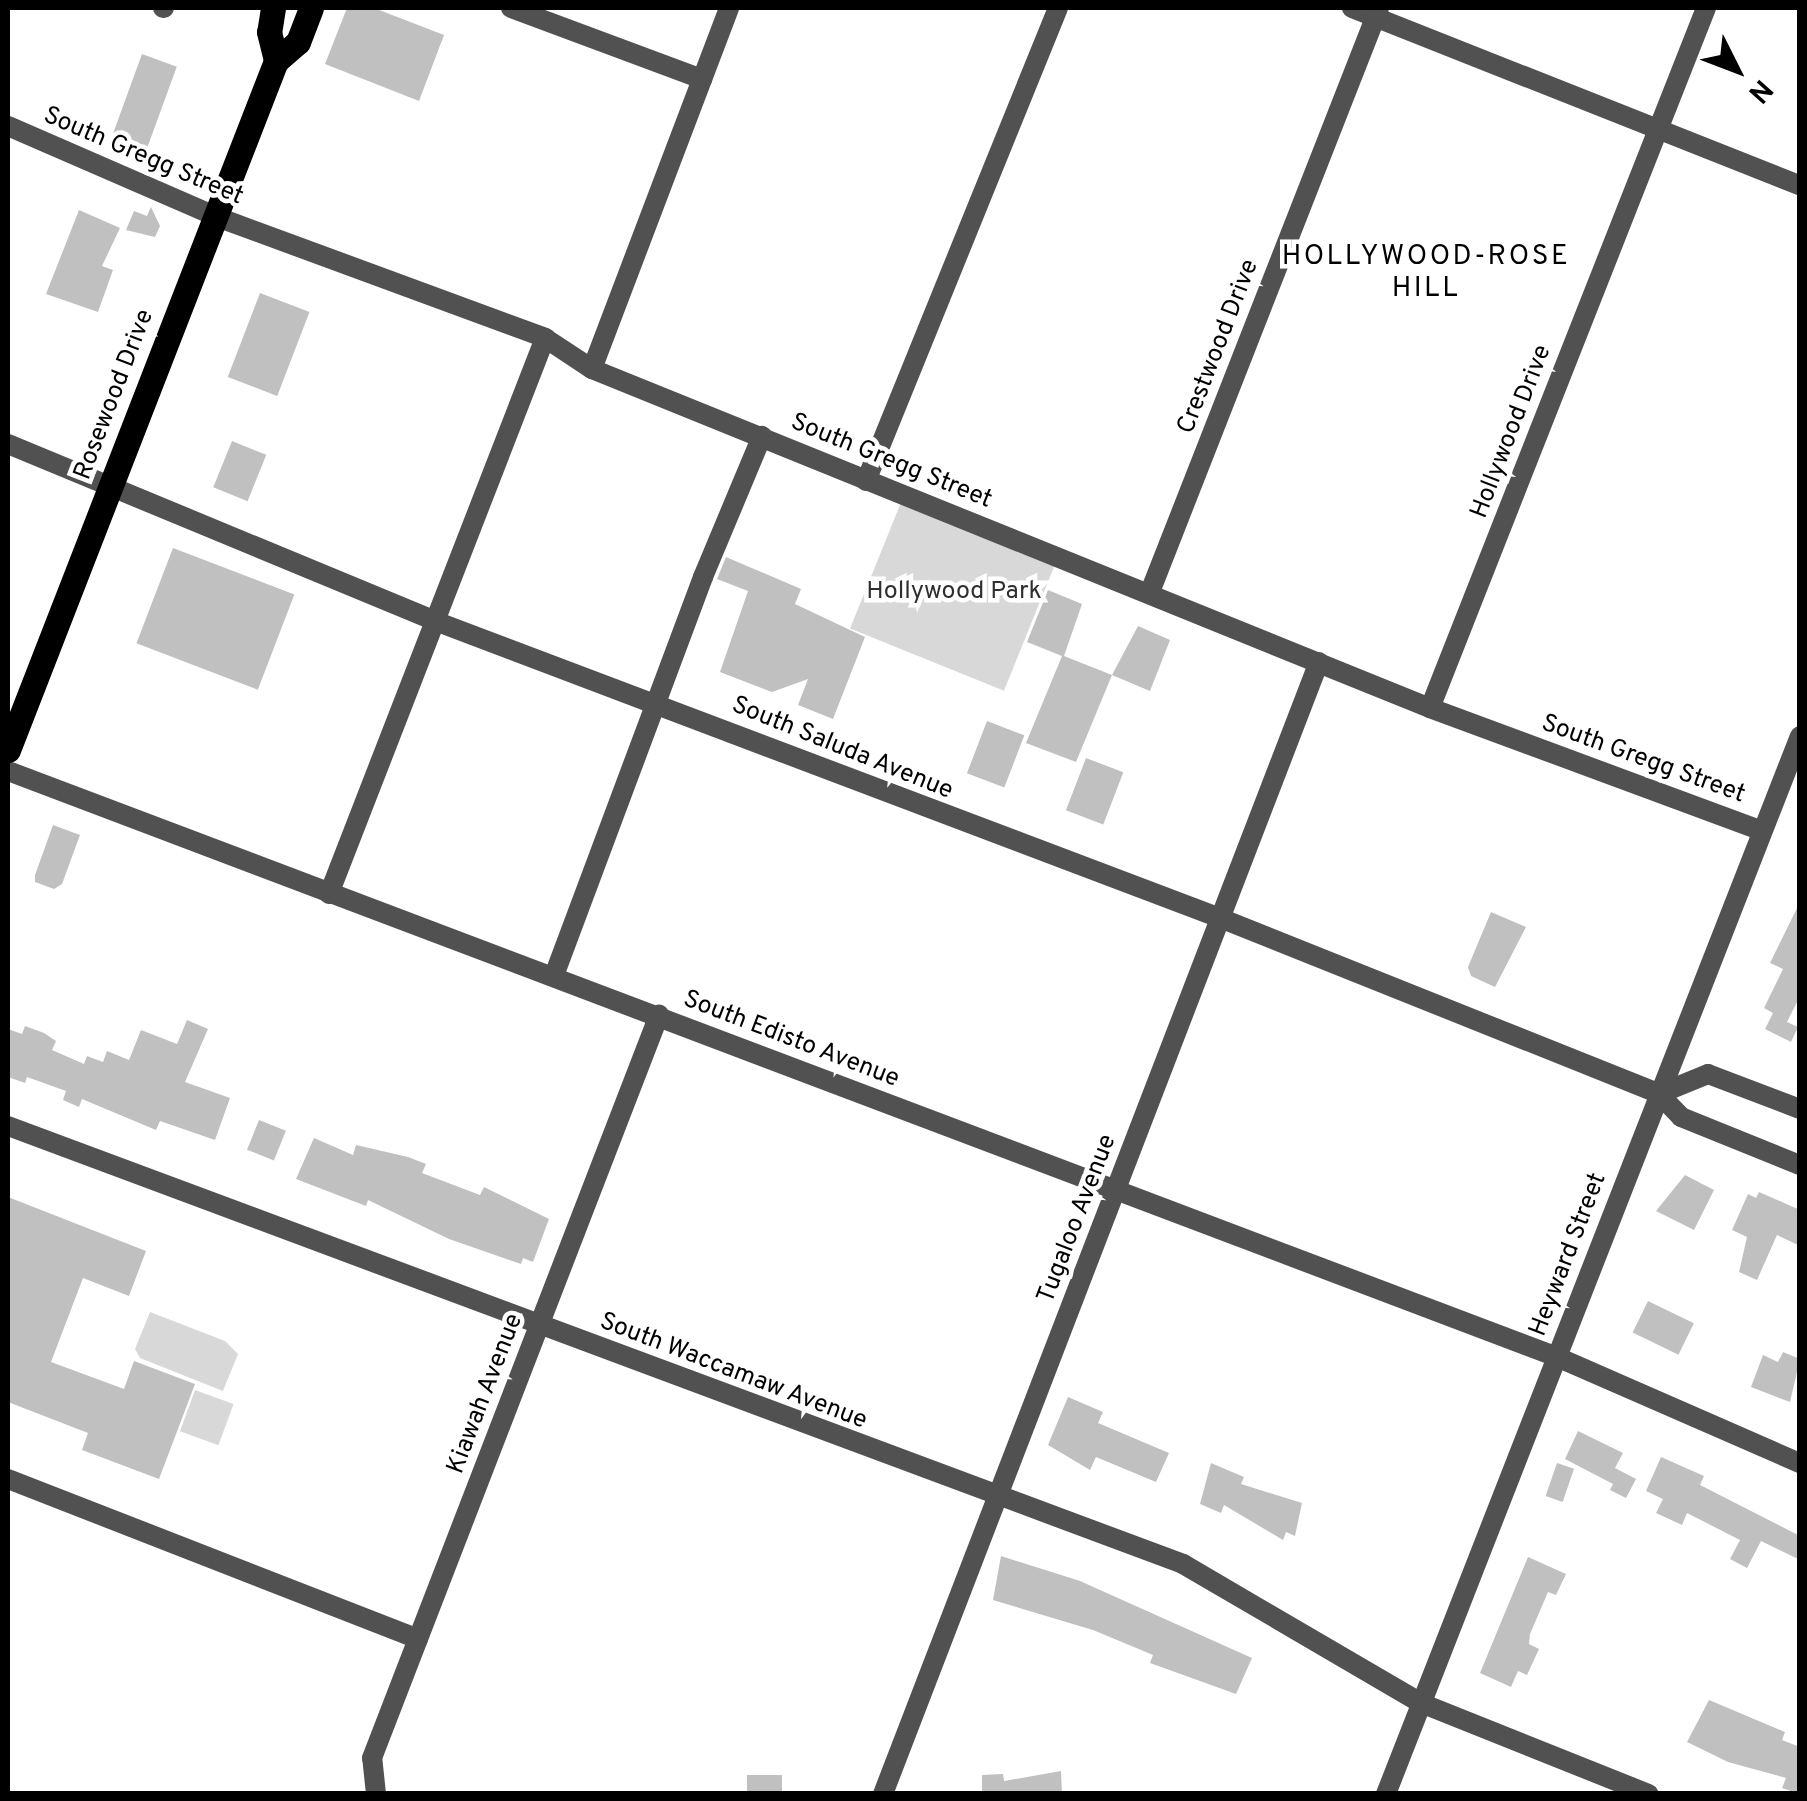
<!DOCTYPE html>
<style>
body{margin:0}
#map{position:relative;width:1807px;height:1801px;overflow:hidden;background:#fff;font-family:Overpass,sans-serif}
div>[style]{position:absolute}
.green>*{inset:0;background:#d8d8d8;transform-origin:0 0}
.building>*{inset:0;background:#c0c0c0;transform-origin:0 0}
.street>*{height:20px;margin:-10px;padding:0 10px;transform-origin:10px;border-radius:10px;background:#515151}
.primary>*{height:25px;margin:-12.5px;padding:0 12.5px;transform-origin:12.5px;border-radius:12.5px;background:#000}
span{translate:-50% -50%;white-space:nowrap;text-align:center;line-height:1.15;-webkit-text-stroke:9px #fff;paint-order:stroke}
.street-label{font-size:25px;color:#000}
.park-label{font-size:25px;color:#2f2f2f}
.neighbourhood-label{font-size:28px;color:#000;letter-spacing:2.5px}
.frame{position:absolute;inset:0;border:10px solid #000;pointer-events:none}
.north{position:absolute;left:1687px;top:20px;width:100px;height:100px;-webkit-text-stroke:8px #fff;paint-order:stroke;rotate:132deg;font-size:28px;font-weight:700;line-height:40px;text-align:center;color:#000}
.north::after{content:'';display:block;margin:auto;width:35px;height:45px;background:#000;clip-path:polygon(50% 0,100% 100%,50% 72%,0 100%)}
</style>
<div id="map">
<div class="green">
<i style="left:904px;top:495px;width:166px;height:144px;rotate:22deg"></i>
<i style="clip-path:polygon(150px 1312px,225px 1341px,238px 1354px,223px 1391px,140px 1358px,135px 1349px)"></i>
<i style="left:195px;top:1390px;width:41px;height:44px;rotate:20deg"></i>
</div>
<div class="building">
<i style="clip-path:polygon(347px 8px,374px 8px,444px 35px,419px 101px,325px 64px)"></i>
<i style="left:142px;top:54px;width:37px;height:92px;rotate:20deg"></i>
<i style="clip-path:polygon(151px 207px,160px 226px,155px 237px,126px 230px,134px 211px,147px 216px)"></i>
<i style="clip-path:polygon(79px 210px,120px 228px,102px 266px,113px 270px,98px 312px,46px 294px)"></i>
<i style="left:260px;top:293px;width:53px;height:90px;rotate:21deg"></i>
<i style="left:232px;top:441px;width:37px;height:50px;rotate:22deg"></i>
<i style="left:173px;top:548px;width:130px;height:102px;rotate:21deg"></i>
<i style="clip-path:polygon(726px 557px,801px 589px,795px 604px,865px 637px,833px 719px,798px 705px,808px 679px,772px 692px,720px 672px,748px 591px,717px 579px)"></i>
<i style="clip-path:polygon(1048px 590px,1082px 604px,1064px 656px,1112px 675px,1138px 626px,1170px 640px,1150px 691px,1112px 675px,1076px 762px,1026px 743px,1062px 656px,1027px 642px)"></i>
<i style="left:987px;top:721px;width:40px;height:56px;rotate:21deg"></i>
<i style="left:1086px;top:758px;width:40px;height:56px;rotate:21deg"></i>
<i style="clip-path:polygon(53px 825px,80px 835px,62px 884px,54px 889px,35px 882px,35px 875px)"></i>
<i style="clip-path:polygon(1800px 902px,1800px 996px,1787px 1022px,1798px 1027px,1791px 1042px,1765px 1029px,1773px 1013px,1764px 1008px,1783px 969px,1770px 963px)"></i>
<i style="clip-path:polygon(1491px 912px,1526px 927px,1495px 987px,1471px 976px,1468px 967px)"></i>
<i style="clip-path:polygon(187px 1020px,208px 1029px,185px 1082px,230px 1098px,215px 1140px,160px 1121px,156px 1130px,82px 1099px,79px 1107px,63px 1100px,66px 1091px,27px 1077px,25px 1083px,8px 1077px,8px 1029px,22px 1034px,25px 1026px,44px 1033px,56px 1041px,52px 1050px,84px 1064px,87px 1056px,103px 1062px,107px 1051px,129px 1060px,141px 1030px,177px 1044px)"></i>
<i style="left:259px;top:1120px;width:29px;height:32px;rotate:22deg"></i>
<i style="clip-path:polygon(314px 1138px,353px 1155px,356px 1145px,408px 1157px,426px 1164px,422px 1173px,480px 1195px,484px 1187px,549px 1219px,533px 1262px,523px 1258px,521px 1264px,449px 1239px,368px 1200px,366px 1206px,296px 1179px)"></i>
<i style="clip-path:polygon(1685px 1175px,1714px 1190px,1694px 1230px,1656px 1211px)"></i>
<i style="clip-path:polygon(1759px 1192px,1800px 1210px,1800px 1246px,1777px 1235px,1757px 1280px,1739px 1272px,1747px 1237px,1732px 1230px,1748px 1194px,1756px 1198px)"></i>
<i style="clip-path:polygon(8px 1197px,146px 1251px,129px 1296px,83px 1278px,51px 1362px,124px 1389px,134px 1361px,195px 1384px,159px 1479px,82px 1450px,88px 1433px,8px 1402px)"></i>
<i style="left:1648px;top:1301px;width:51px;height:35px;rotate:26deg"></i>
<i style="clip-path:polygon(1783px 1352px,1800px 1359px,1790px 1402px,1751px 1387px,1763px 1355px,1778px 1362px)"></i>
<i style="clip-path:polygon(1068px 1397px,1103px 1412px,1098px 1423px,1169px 1453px,1156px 1482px,1096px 1457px,1090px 1470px,1048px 1445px)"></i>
<i style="clip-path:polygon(1578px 1431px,1623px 1453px,1615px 1468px,1636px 1479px,1626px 1498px,1610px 1490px,1613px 1484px,1565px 1459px)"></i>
<i style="clip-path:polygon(1661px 1457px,1704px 1476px,1700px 1485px,1800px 1536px,1800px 1560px,1761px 1541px,1747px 1568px,1730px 1559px,1740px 1540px,1687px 1513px,1682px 1525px,1656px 1513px,1663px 1499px,1646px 1491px)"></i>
<i style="clip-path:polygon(1211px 1463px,1244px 1477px,1241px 1484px,1302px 1503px,1295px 1536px,1286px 1532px,1283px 1540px,1224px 1505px,1221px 1513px,1200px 1504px)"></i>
<i style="left:1557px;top:1463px;width:18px;height:35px;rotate:19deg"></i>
<i style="clip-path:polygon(1001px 1556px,1080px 1581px,1252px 1658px,1236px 1694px,1150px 1663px,1153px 1655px,1093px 1630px,993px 1600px)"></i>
<i style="clip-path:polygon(1528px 1557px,1566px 1574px,1556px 1595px,1548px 1592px,1530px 1634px,1529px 1644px,1539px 1649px,1527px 1675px,1518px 1671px,1511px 1687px,1480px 1673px)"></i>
<i style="clip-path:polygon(1709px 1700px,1785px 1732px,1782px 1740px,1800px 1747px,1800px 1794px,1782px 1788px,1786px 1778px,1728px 1762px,1687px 1742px)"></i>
<i style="clip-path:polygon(1061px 1771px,1062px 1794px,982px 1794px,982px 1775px,1003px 1774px,1004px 1781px)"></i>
<i style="left:747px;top:1775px;width:35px;height:19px"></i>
</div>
<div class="street">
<i style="left:163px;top:8px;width:1px"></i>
<i style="left:511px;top:8px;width:204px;rotate:20.4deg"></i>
<i style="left:1352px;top:8px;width:482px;rotate:21.6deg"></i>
<i style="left:8px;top:126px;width:228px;rotate:23.5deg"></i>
<i style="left:217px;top:217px;width:350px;rotate:20.2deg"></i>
<i style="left:545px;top:338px;width:56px;rotate:33.4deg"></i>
<i style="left:592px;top:369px;width:904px;rotate:22.03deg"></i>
<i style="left:1430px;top:708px;width:354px;rotate:20.3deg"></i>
<i style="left:592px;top:369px;width:386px;rotate:-69.2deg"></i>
<i style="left:8px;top:444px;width:462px;rotate:22.5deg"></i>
<i style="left:435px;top:621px;width:839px;rotate:20.72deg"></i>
<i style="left:1220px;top:918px;width:473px;rotate:21.8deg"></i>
<i style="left:1659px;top:1094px;width:32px;rotate:46deg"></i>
<i style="left:1681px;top:1117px;width:128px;rotate:22deg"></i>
<i style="left:866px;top:481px;width:510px;rotate:-67.91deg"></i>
<i style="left:1150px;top:592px;width:627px;rotate:-68.59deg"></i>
<i style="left:1430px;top:708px;width:752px;rotate:-68.48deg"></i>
<i style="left:8px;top:771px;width:1656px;rotate:20.72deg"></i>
<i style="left:1557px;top:1357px;width:265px;rotate:23.6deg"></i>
<i style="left:329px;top:894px;width:596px;rotate:-68.77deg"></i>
<i style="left:555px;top:973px;width:423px;rotate:-69.5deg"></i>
<i style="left:703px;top:577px;width:153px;rotate:-67.3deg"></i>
<i style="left:1659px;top:1094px;width:53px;rotate:-22.2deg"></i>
<i style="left:1708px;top:1074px;width:98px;rotate:20.8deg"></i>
<i style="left:8px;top:1126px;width:1254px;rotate:20.44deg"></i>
<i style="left:1183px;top:1564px;width:276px;rotate:30.3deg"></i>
<i style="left:1421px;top:1703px;width:245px;rotate:21.8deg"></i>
<i style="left:8px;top:1479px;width:440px;rotate:21.3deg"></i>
<i style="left:376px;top:1794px;width:36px;rotate:-96deg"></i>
<i style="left:372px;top:1758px;width:797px;rotate:-68.88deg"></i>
<i style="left:883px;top:1794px;width:1213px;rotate:-68.94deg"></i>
<i style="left:1386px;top:1794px;width:1136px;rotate:-68.63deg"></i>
</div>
<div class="primary">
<i style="left:273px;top:8px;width:24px;rotate:99deg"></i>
<i style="left:269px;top:32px;width:30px;rotate:76deg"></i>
<i style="left:8px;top:750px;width:739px;rotate:-68.75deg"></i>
<i style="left:276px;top:61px;width:29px;rotate:-41deg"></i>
<i style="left:298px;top:42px;width:36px;rotate:-69deg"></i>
</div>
<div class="street-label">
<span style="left:143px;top:157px;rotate:23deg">South Gregg Street</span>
<span style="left:1219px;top:347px;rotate:-69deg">Crestwood Drive</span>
<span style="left:115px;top:395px;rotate:-69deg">Rosewood Drive</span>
<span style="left:1512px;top:432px;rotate:-69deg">Hollywood Drive</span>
<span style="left:891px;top:462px;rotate:22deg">South Gregg Street</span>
<span style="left:842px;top:749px;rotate:22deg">South Saluda Avenue</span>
<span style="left:1643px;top:760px;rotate:20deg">South Gregg Street</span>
<span style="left:791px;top:1040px;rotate:21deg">South Edisto Avenue</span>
<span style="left:1078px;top:1219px;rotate:-69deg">Tugaloo Avenue</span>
<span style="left:1569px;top:1255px;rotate:-69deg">Heyward Street</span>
<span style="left:733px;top:1372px;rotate:21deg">South Waccamaw Avenue</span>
<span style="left:486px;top:1394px;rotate:-69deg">Kiawah Avenue</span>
</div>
<div class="park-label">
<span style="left:954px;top:592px">Hollywood Park</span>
</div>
<div class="neighbourhood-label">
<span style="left:1426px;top:273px">HOLLYWOOD-ROSE<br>HILL</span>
</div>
<div class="frame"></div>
<div class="north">N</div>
</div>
